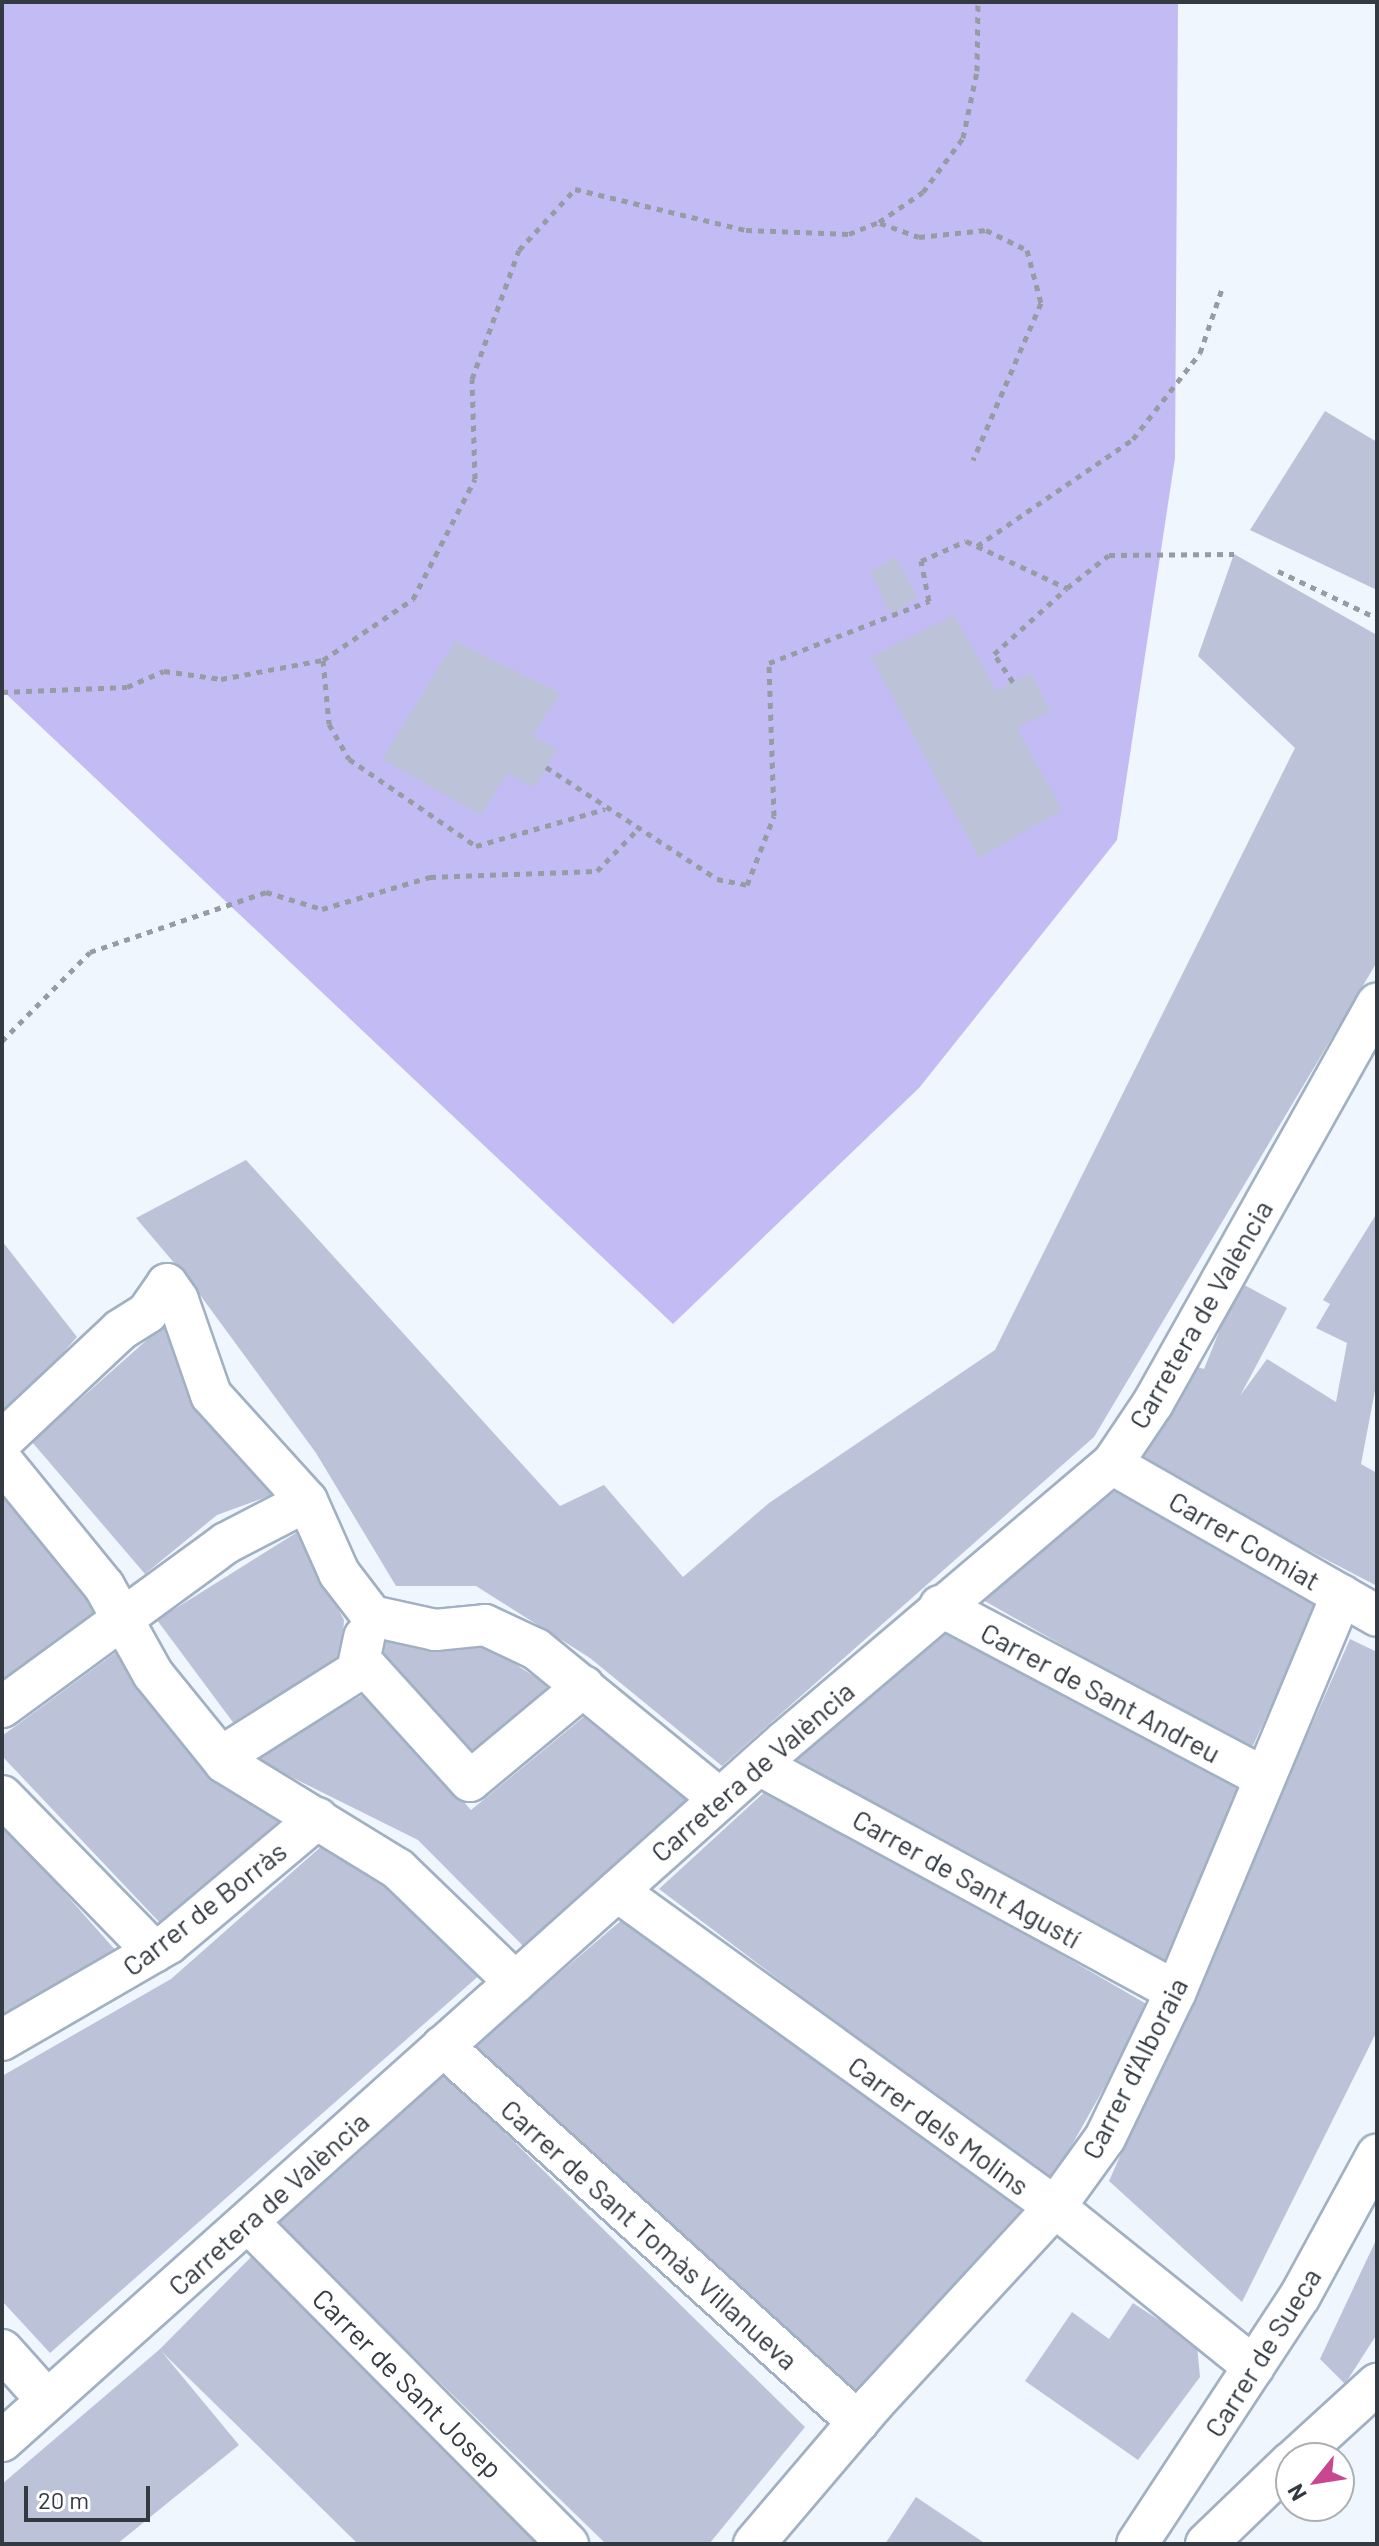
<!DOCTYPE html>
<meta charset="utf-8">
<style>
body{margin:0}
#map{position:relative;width:1379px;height:2546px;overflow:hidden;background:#eff6fd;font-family:Barlow,sans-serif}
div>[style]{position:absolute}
.green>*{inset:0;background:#c3bbf3}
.building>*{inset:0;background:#bcc3d9}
.path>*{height:5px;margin-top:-2.5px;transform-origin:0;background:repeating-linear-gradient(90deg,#959ca3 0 6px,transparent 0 12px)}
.roads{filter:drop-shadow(2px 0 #a1b1c3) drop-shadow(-2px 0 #a1b1c3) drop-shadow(0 2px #a1b1c3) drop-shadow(0 -2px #a1b1c3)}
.minor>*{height:40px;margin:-20px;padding:0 20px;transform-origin:20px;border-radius:20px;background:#fff}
span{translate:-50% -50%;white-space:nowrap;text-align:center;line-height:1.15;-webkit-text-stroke:6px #fff;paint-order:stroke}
.street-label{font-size:28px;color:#333a41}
.frame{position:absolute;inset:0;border:4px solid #333a41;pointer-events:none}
.north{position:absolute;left:1275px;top:2442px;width:80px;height:80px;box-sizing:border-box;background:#fff;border:2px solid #adb0b3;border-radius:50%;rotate:240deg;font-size:22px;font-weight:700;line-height:32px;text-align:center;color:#333a41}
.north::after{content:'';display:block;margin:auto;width:28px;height:36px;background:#c94790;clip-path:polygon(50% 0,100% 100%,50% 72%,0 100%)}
.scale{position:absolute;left:24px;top:2486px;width:126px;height:36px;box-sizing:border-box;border:4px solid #333a41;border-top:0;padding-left:10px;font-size:24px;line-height:28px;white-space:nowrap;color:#333a41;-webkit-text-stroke:6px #fff;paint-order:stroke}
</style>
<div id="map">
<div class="green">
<i style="clip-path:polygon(2px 2px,1178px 2px,1175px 458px,1117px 840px,919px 1088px,673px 1324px,2px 690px)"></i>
</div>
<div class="building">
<i style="clip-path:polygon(1325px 411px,1377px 442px,1377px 590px,1250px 530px)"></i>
<i style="clip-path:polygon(1234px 554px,1377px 635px,1377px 962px,1094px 1437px,722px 1766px,590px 1658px,476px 1586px,396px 1586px,316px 1453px,192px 1284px,136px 1218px,246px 1160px,560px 1506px,604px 1485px,683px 1577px,769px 1503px,995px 1350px,1295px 748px,1198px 656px)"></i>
<i style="clip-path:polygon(895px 557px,918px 597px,892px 615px,870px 572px)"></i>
<i style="clip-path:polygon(954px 615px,996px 691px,1031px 673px,1050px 711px,1017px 728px,1062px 810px,979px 858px,871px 657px)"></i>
<i style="clip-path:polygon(455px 641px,560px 693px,533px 736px,557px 749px,534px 788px,508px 773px,481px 815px,382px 759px)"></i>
<i style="clip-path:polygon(1377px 1213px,1377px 1380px,1361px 1464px,1377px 1473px,1377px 1586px,1206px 1497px,1137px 1452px,1194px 1366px,1204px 1369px,1239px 1282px,1287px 1308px,1240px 1396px,1267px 1359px,1336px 1402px,1347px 1343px,1316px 1328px,1330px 1304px,1323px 1300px)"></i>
<i style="clip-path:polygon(2px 1241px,77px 1337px,4px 1419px,2px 1417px)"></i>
<i style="clip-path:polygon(167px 1322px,196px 1410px,277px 1493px,217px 1515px,145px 1574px,32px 1442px)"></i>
<i style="clip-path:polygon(1116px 1489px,1320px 1601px,1250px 1752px,983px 1600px)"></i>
<i style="clip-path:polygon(2px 1492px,100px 1613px,2px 1679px)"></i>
<i style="clip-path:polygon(299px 1531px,344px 1620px,341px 1664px,235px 1725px,157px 1620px)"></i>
<i style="clip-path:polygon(944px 1626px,1246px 1788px,1163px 1967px,792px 1762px)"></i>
<i style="clip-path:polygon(377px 1639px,432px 1647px,482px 1642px,553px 1689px,471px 1752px,380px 1659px)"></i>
<i style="clip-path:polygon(1350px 1639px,1377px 1652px,1377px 2031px,1242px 2302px,1109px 2181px)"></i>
<i style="clip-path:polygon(119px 1650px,205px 1771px,287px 1823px,160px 1923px,2px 1756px,2px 1736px)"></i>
<i style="clip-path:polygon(368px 1692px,471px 1810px,586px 1715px,692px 1801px,524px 1947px,418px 1840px,251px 1757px)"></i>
<i style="clip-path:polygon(771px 1786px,1150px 2006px,1050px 2184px,659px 1889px)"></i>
<i style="clip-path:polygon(2px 1822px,117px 1952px,2px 2019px)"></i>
<i style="clip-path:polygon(324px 1844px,381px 1883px,482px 1973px,50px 2353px,2px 2301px,2px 2076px,171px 1979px)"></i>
<i style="clip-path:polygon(624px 1918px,1031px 2213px,855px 2394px,472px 2048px)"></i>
<i style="clip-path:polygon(441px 2070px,805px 2427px,709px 2544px,606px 2544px,277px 2224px)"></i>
<i style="clip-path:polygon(1377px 2238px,1377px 2334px,1345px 2384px,1320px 2359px)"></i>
<i style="clip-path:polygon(252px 2256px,543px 2544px,358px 2544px,162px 2352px,239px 2445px,117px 2544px,2px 2544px,2px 2484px,160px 2349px)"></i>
<i style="clip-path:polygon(1133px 2303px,1197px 2345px,1200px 2377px,1138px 2460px,1025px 2381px,1072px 2312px,1109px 2339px)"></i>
<i style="clip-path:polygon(916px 2497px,986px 2544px,885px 2544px)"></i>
</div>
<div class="path">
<i style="left:880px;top:223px;width:41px;rotate:19.7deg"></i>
<i style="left:919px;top:237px;width:67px;rotate:-6deg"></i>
<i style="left:986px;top:230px;width:46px;rotate:26deg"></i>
<i style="left:1027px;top:250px;width:55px;rotate:75.2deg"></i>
<i style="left:1041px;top:303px;width:171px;rotate:113.4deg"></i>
<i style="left:977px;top:546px;width:189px;rotate:-34.4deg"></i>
<i style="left:1133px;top:439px;width:109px;rotate:-52.1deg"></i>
<i style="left:1200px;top:353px;width:71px;rotate:-71.1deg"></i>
<i style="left:1278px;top:571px;width:110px;rotate:25.4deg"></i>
<i style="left:323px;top:660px;width:64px;rotate:84.6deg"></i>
<i style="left:329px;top:724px;width:40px;rotate:60.3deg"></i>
<i style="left:349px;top:759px;width:154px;rotate:34.4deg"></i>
<i style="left:476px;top:846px;width:134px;rotate:-16deg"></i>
<i style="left:1013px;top:682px;width:34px;rotate:-124deg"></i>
<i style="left:994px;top:654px;width:98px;rotate:-42.1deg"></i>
<i style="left:2px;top:692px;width:125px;rotate:-2.3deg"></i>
<i style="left:127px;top:687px;width:40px;rotate:-23.4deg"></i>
<i style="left:164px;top:671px;width:58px;rotate:8deg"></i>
<i style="left:221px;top:679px;width:104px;rotate:-10.6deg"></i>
<i style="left:323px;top:660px;width:109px;rotate:-34.1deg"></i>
<i style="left:413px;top:599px;width:135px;rotate:-62.7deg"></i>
<i style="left:475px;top:479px;width:100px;rotate:-91.7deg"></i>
<i style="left:472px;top:379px;width:137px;rotate:-70deg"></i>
<i style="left:519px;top:250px;width:83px;rotate:-47.4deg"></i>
<i style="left:575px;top:189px;width:176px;rotate:13.5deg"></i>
<i style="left:746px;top:230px;width:103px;rotate:2.2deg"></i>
<i style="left:849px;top:234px;width:32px;rotate:-22deg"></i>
<i style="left:879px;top:222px;width:53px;rotate:-34.3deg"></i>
<i style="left:923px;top:192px;width:67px;rotate:-53.5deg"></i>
<i style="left:963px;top:138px;width:68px;rotate:-78.2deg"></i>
<i style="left:977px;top:71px;width:69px;rotate:-89.2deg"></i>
<i style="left:546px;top:767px;width:204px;rotate:33.2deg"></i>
<i style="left:717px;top:879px;width:31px;rotate:11deg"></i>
<i style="left:747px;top:885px;width:74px;rotate:-68.6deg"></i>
<i style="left:774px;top:816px;width:153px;rotate:-91.9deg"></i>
<i style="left:769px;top:663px;width:172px;rotate:-21.2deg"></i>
<i style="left:929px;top:601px;width:41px;rotate:-101.3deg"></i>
<i style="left:921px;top:561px;width:49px;rotate:-24deg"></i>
<i style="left:966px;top:541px;width:111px;rotate:25deg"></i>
<i style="left:1067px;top:588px;width:53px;rotate:-38.2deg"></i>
<i style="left:1109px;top:555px;width:125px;rotate:-0.5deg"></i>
<i style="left:2px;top:1041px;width:125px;rotate:-45.3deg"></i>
<i style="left:90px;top:952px;width:186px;rotate:-18.8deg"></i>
<i style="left:266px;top:892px;width:59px;rotate:16.9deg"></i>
<i style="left:322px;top:909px;width:113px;rotate:-16.5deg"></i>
<i style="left:430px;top:877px;width:167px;rotate:-2.1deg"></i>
<i style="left:597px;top:871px;width:59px;rotate:-45.7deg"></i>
</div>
<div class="roads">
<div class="minor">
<i style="left:2px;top:1441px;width:162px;rotate:-43.2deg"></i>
<i style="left:120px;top:1330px;width:32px;rotate:-32deg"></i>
<i style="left:147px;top:1313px;width:35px;rotate:-55deg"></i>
<i style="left:167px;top:1284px;width:19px;rotate:55deg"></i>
<i style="left:178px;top:1300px;width:101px;rotate:70.8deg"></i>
<i style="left:211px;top:1395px;width:143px;rotate:47.8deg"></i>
<i style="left:307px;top:1501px;width:79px;rotate:66deg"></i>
<i style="left:339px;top:1573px;width:54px;rotate:52.5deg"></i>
<i style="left:372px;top:1616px;width:65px;rotate:12.5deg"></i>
<i style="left:435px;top:1630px;width:50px;rotate:-5.7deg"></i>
<i style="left:485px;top:1625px;width:56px;rotate:25.2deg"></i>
<i style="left:536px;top:1649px;width:237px;rotate:39.2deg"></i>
<i style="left:2px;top:1461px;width:161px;rotate:50.8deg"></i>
<i style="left:104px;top:1586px;width:101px;rotate:60.9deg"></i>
<i style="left:153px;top:1674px;width:114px;rotate:51deg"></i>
<i style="left:225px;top:1763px;width:203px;rotate:31.5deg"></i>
<i style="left:398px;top:1869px;width:163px;rotate:44deg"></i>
<i style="left:1112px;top:1464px;width:305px;rotate:29.8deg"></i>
<i style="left:940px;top:1606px;width:365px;rotate:27.9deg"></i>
<i style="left:361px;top:1661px;width:162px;rotate:47.8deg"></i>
<i style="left:470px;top:1781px;width:148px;rotate:-39.8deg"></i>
<i style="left:2px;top:1707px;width:278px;rotate:-36.2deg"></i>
<i style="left:226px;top:1543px;width:91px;rotate:-27.4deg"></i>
<i style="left:221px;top:1757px;width:161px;rotate:-32.3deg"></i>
<i style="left:357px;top:1671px;width:35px;rotate:-78deg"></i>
<i style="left:759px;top:1765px;width:474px;rotate:28.5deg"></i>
<i style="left:2px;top:1796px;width:218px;rotate:45.7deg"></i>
<i style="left:617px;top:1891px;width:540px;rotate:35.81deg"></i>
<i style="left:1055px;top:2207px;width:255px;rotate:38.8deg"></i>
<i style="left:2px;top:2040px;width:193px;rotate:-30.1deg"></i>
<i style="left:169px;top:1943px;width:194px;rotate:-40deg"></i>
<i style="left:443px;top:2046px;width:560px;rotate:42.18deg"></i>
<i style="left:248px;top:2222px;width:454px;rotate:45.2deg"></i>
<i style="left:2px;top:2350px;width:67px;rotate:48deg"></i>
<i style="left:2px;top:2441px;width:1050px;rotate:-41.8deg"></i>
<i style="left:785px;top:1741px;width:429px;rotate:-40.3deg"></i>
<i style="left:1112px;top:1464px;width:73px;rotate:-56.1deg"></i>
<i style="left:1153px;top:1403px;width:458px;rotate:-60.7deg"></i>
<i style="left:1296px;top:2458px;width:110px;rotate:-42.4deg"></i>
<i style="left:754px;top:2544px;width:184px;rotate:-49.6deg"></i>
<i style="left:873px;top:2404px;width:268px;rotate:-47.3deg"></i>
<i style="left:1055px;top:2207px;width:85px;rotate:-54.1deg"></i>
<i style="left:1105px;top:2138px;width:163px;rotate:-64.2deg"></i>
<i style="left:1176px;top:1991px;width:429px;rotate:-67.3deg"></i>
<i style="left:1137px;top:2544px;width:297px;rotate:-56.7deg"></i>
<i style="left:1300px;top:2296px;width:161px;rotate:-61.4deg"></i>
<i style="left:1206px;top:2544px;width:118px;rotate:-44deg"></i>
</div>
</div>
<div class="street-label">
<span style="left:1200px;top:1314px;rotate:-60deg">Carretera de València</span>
<span style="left:1245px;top:1540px;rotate:30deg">Carrer Comiat</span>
<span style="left:1101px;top:1692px;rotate:28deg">Carrer de Sant Andreu</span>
<span style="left:752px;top:1771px;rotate:-41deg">Carretera de València</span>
<span style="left:967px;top:1878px;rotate:29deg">Carrer de Sant Agustí</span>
<span style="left:204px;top:1908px;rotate:-38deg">Carrer de Borràs</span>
<span style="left:1134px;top:2068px;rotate:-63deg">Carrer d'Alboraia</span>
<span style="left:939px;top:2125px;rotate:36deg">Carrer dels Molins</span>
<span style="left:268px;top:2203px;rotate:-42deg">Carretera de València</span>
<span style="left:650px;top:2234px;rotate:42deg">Carrer de Sant Tomàs Villanueva</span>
<span style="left:1262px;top:2352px;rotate:-58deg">Carrer de Sueca</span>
<span style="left:408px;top:2383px;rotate:45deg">Carrer de Sant Josep</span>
</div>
<div class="frame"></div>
<div class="north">N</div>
<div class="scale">20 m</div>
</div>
